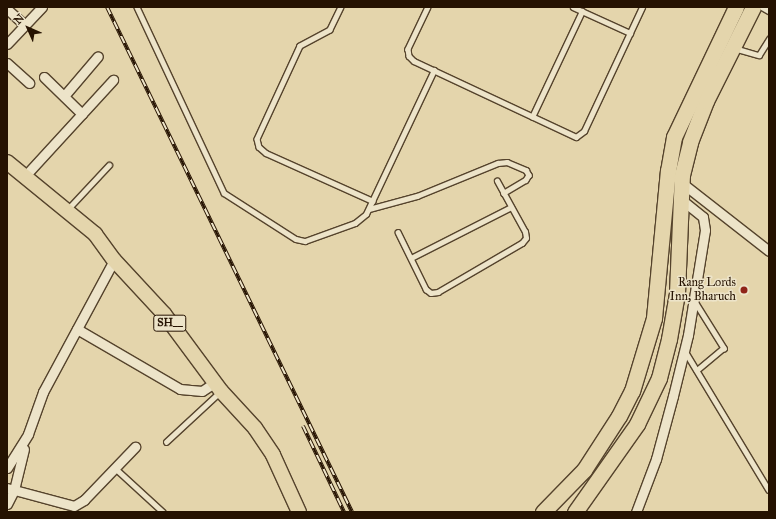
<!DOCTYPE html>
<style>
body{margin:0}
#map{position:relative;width:776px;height:519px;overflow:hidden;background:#e4d5ac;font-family:"IM FELL Great Primer",serif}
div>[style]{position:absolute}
.roads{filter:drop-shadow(1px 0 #55432c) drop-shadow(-1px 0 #55432c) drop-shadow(0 1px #55432c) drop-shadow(0 -1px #55432c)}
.service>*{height:4.5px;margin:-2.25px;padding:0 2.25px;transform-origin:2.25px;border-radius:2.25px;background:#ede4c9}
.minor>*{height:9px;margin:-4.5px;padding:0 4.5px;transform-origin:4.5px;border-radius:4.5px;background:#ede4c9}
.primary>*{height:14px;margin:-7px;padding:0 7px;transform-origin:7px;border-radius:7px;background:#e4d5ac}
.trunk>*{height:15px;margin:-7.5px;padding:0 7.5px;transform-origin:7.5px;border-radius:7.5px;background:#e4d5ac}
.rail>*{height:4px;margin-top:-2px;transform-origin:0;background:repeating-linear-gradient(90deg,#ede4c9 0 8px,#251201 0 16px);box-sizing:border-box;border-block:1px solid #251201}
.dots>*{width:11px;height:11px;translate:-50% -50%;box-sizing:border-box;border:2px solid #ede4c9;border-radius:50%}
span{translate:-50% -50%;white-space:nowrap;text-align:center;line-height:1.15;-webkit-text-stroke:3px #ede4c9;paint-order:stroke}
.shield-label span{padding:1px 3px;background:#ede4c9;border:1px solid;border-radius:3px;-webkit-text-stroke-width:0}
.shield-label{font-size:11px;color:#251201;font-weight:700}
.poi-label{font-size:12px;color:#251201}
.right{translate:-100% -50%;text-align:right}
.frame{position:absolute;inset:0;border:8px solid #251201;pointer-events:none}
.north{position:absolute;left:8px;top:8px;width:40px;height:40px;-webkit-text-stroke:3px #ede4c9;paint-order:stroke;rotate:315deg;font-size:11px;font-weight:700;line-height:16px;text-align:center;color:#251201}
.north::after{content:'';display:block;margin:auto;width:14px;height:18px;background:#251201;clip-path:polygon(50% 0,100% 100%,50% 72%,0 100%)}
</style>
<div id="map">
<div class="roads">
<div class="service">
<i style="left:137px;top:7px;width:205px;rotate:64.9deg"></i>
<i style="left:224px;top:193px;width:85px;rotate:32.6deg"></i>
<i style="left:296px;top:239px;width:9px;rotate:13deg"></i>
<i style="left:305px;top:241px;width:53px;rotate:-19.8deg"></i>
<i style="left:355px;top:223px;width:14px;rotate:-39deg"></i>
<i style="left:366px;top:214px;width:159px;rotate:-64.7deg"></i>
<i style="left:341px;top:7px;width:25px;rotate:116deg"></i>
<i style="left:330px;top:30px;width:34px;rotate:152deg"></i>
<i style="left:300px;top:46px;width:102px;rotate:114.8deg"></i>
<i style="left:257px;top:139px;width:8px;rotate:76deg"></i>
<i style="left:259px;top:147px;width:9px;rotate:41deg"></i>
<i style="left:266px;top:153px;width:117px;rotate:24.2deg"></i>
<i style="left:428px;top:7px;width:47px;rotate:115.5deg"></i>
<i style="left:408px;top:49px;width:7px;rotate:82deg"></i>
<i style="left:409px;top:56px;width:7px;rotate:45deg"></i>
<i style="left:414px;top:61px;width:179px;rotate:25.1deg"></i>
<i style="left:576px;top:137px;width:10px;rotate:-37deg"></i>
<i style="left:584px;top:131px;width:137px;rotate:-64.9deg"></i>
<i style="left:573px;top:7px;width:63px;rotate:24.5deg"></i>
<i style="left:762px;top:7px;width:8px;rotate:30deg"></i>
<i style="left:734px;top:48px;width:26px;rotate:16deg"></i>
<i style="left:759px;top:55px;width:19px;rotate:-58deg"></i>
<i style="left:532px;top:117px;width:117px;rotate:-64.7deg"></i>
<i style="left:68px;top:209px;width:60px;rotate:-47deg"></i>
<i style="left:369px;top:209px;width:50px;rotate:-15.2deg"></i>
<i style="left:417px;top:196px;width:87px;rotate:-22.2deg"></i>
<i style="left:498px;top:163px;width:9px;rotate:-6deg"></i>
<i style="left:507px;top:162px;width:21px;rotate:23deg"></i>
<i style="left:526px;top:170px;width:6px;rotate:59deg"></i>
<i style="left:529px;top:175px;width:6px;rotate:121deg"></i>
<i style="left:526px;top:180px;width:26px;rotate:149deg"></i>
<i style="left:398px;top:232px;width:64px;rotate:63.8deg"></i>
<i style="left:426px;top:289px;width:6px;rotate:39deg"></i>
<i style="left:431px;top:293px;width:7px;rotate:-8deg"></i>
<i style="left:438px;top:292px;width:97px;rotate:-30.3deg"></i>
<i style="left:522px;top:243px;width:6px;rotate:-51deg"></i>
<i style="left:526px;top:238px;width:6px;rotate:-99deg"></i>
<i style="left:525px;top:232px;width:58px;rotate:-118.8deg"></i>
<i style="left:411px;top:258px;width:112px;rotate:-27deg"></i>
<i style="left:694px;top:300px;width:57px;rotate:58deg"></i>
<i style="left:724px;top:348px;width:35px;rotate:140deg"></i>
<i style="left:685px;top:351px;width:162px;rotate:58.9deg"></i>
<i style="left:166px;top:442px;width:72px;rotate:-42.8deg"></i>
<i style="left:115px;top:468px;width:65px;rotate:42.5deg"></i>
</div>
<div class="minor">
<i style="left:7px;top:9px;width:24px;rotate:42deg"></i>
<i style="left:7px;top:44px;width:51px;rotate:-46.6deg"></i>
<i style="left:7px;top:63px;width:30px;rotate:42deg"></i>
<i style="left:44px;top:77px;width:53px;rotate:44.2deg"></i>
<i style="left:64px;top:96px;width:52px;rotate:-49.6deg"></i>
<i style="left:24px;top:177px;width:132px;rotate:-47.5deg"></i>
<i style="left:682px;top:183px;width:110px;rotate:38deg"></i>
<i style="left:77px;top:329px;width:119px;rotate:30.2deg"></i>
<i style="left:180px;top:389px;width:22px;rotate:5deg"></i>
<i style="left:202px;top:391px;width:14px;rotate:-34deg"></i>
<i style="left:7px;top:468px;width:40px;rotate:-58deg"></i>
<i style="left:28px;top:434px;width:45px;rotate:-70.3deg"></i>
<i style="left:43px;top:392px;width:150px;rotate:-61.7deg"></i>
<i style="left:7px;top:488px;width:69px;rotate:15deg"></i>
<i style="left:74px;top:506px;width:12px;rotate:-31deg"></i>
<i style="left:84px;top:500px;width:74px;rotate:-46.1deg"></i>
<i style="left:7px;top:504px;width:16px;rotate:-63deg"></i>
<i style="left:14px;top:490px;width:42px;rotate:-76.3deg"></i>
<i style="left:636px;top:512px;width:57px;rotate:-69.3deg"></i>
<i style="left:656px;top:459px;width:65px;rotate:-74.9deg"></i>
<i style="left:673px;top:396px;width:63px;rotate:-76.2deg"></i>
<i style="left:688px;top:335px;width:106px;rotate:-80.8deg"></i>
<i style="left:705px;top:230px;width:13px;rotate:-99deg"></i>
<i style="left:703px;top:217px;width:28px;rotate:-141deg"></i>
</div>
<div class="primary">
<i style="left:7px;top:162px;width:114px;rotate:39.3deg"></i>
<i style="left:95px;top:234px;width:32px;rotate:54deg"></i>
<i style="left:114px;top:260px;width:74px;rotate:47.2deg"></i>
<i style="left:164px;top:314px;width:96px;rotate:53.5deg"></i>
<i style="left:221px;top:391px;width:50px;rotate:47.4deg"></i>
<i style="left:255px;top:428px;width:32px;rotate:56deg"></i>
<i style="left:273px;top:455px;width:63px;rotate:65.5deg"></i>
</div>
<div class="trunk">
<i style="left:543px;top:512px;width:59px;rotate:-45.7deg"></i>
<i style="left:584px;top:470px;width:64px;rotate:-57.1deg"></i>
<i style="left:619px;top:416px;width:28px;rotate:-63deg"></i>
<i style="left:632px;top:391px;width:76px;rotate:-73.2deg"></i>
<i style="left:654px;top:318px;width:148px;rotate:-84.6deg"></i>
<i style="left:668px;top:171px;width:35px;rotate:-80deg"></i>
<i style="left:674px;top:137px;width:144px;rotate:-64.5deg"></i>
<i style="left:575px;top:512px;width:108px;rotate:-54.8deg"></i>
<i style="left:637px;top:424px;width:51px;rotate:-64.4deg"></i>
<i style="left:659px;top:378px;width:40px;rotate:-75.6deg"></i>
<i style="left:669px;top:339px;width:47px;rotate:-80.1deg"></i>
<i style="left:677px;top:293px;width:118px;rotate:-87.6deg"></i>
<i style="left:682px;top:175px;width:34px;rotate:-76deg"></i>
<i style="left:690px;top:142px;width:44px;rotate:-68.7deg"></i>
<i style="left:706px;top:101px;width:105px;rotate:-63.4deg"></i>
</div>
</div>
<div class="rail">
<i style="left:107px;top:7px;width:561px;rotate:64.12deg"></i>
<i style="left:303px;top:426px;width:95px;rotate:64.5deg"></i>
</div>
<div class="dots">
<i style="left:744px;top:290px;background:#8f2418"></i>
</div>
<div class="shield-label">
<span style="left:170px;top:323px">SH__</span>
</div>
<div class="poi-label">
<span class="right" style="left:736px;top:290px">Rang Lords<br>Inn, Bharuch</span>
</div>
<div class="frame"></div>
<div class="north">N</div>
</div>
